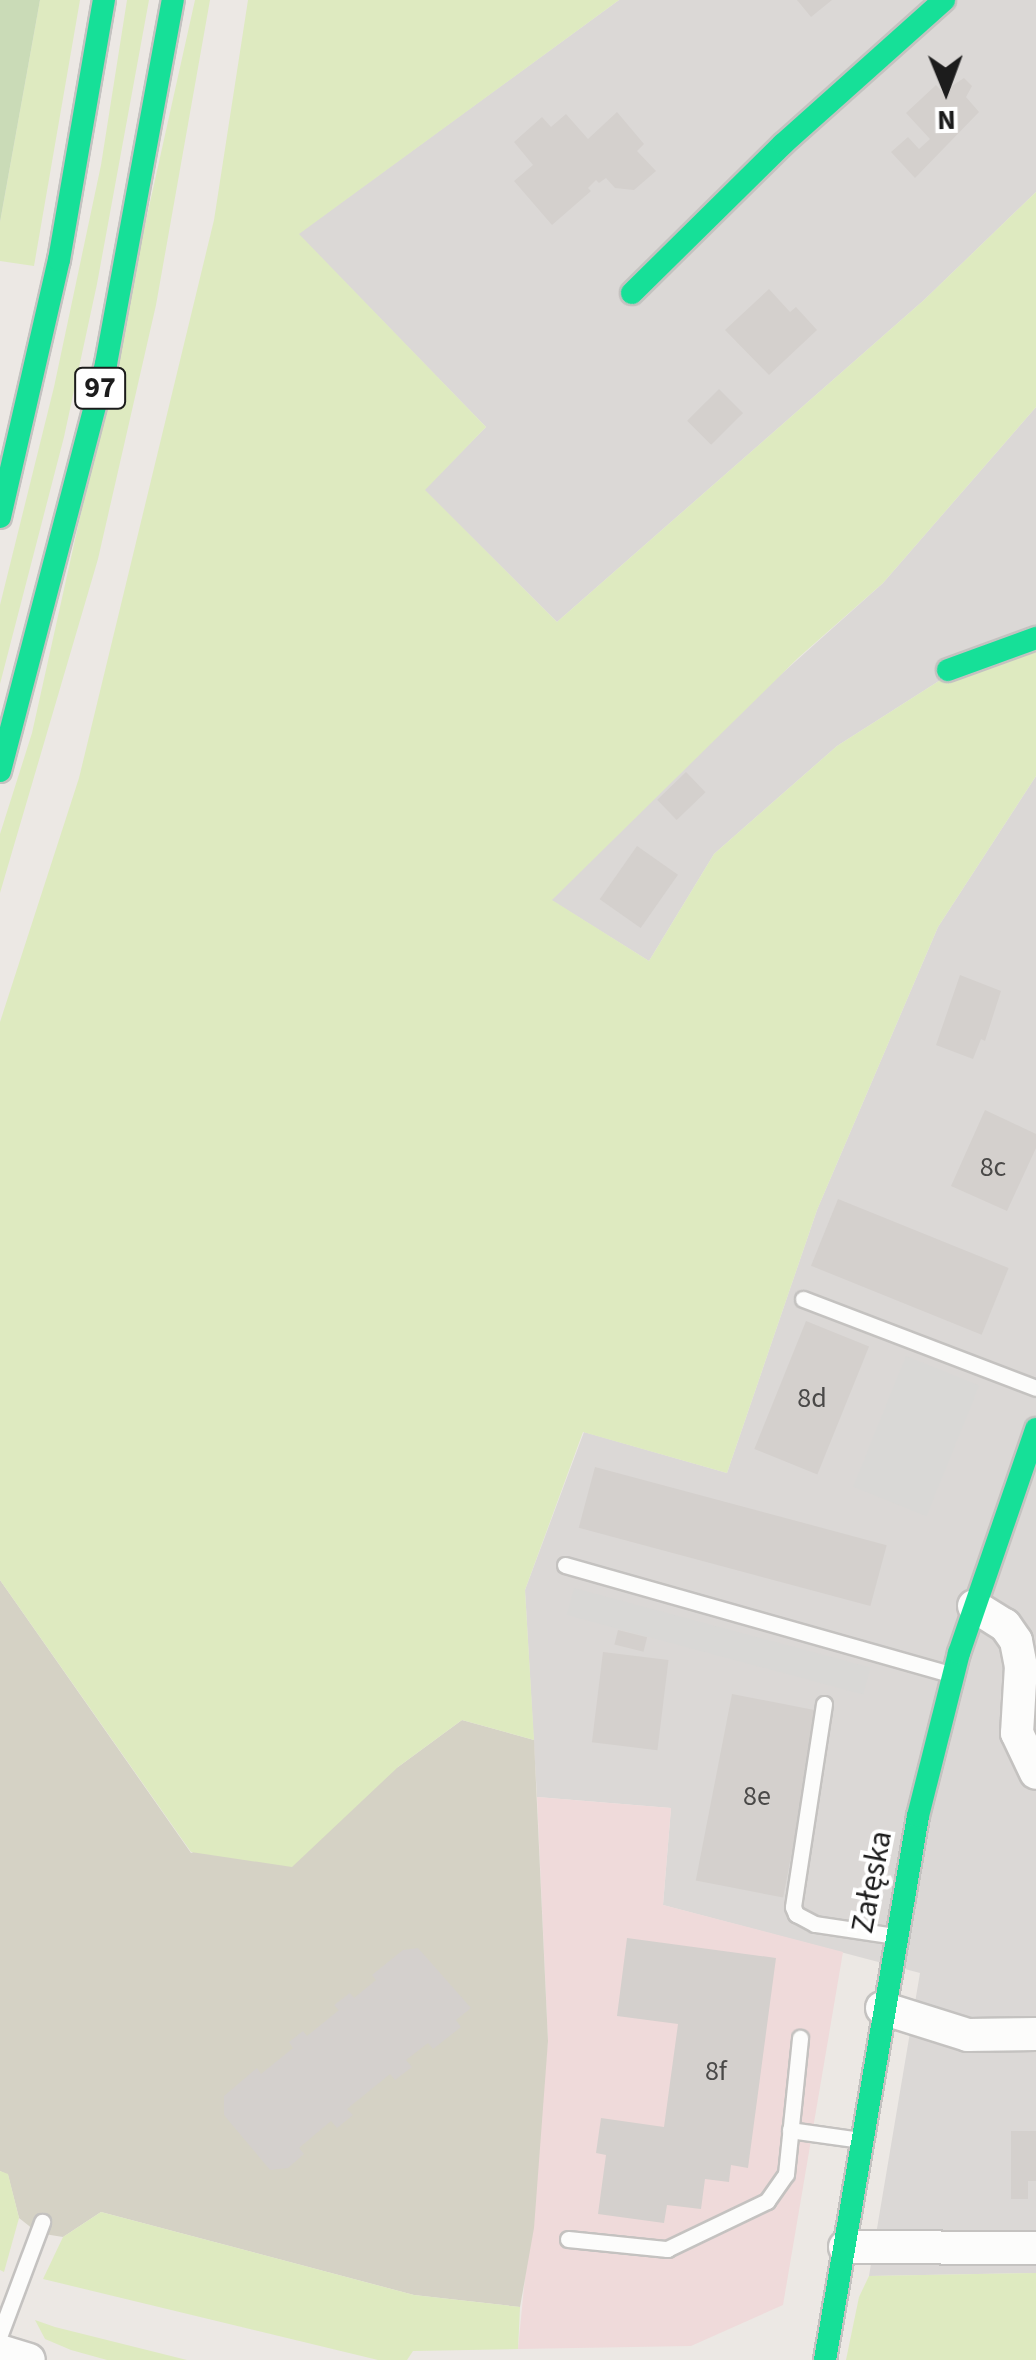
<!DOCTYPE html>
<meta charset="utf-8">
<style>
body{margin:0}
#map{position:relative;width:1036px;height:2360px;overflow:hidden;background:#ece8e4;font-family:"Source Sans 3",sans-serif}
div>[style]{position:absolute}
.residential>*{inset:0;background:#dbd8d6}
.commercial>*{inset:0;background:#efdada}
.religious>*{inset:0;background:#d9d8d6;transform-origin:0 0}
.construction>*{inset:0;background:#d5d2c5}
.grass>*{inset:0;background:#deeac0}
.forest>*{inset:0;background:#cadbb7}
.building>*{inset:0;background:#d4d0cd;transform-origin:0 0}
.roads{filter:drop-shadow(2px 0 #c4c2c0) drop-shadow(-2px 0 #c4c2c0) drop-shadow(0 2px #c4c2c0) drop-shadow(0 -2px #c4c2c0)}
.lane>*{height:15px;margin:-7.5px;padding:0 7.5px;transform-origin:7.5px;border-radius:7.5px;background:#fcfcfb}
.street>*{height:32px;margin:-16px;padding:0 16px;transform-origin:16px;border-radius:16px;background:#fcfcfb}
.fast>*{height:22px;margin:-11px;padding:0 11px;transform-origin:11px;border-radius:11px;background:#16e098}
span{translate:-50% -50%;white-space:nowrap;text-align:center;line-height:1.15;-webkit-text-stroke:8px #fff;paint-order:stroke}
.number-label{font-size:28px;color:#4a4948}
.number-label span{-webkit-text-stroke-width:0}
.shield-label span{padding:2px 8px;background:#fff;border:2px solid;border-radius:8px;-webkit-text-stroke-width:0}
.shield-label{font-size:30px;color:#1c1c1c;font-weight:700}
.street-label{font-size:32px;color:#1c1c1c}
.north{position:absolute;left:896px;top:40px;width:100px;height:100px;-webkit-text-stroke:8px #fff;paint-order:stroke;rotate:179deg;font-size:28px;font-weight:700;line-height:40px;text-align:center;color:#1c1c1c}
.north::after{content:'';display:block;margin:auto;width:35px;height:45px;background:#1c1c1c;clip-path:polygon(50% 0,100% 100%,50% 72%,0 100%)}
</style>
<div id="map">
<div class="residential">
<i style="clip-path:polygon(619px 0,1036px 0,1036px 192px,924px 300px,557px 622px,424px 490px,486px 427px,298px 234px)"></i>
<i style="clip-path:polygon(1036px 407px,1036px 642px,942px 679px,837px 746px,714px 854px,649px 961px,551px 900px,709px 739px,883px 583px)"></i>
<i style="clip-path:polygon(1036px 776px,1036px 2273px,869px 2276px,920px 1973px,663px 1905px,671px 1808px,537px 1797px,525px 1590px,584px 1432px,727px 1473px,817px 1210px,938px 927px)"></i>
</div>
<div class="commercial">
<i style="clip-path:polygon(537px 1797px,671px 1808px,663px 1905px,843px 1952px,783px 2305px,691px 2346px,518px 2349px,548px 2041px)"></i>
</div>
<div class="religious">
<i style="left:906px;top:1356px;width:79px;height:141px;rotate:22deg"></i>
<i style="left:574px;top:1588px;width:307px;height:28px;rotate:15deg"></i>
</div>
<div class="construction">
<i style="clip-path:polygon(0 1580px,191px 1853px,398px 1767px,462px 1720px,534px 1740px,548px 2041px,534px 2228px,520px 2307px,414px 2295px,101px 2212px,63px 2237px,38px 2233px,19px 2218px,8px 2175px,0 2171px)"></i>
</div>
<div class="grass">
<i style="clip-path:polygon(40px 0,80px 0,34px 266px,0 261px,0 222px)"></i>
<i style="clip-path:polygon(127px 0,149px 0,97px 284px,64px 437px,0 684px,0 605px,54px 387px,101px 165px)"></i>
<i style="clip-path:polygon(195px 0,210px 0,156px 305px,98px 559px,0 893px,0 834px,32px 733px)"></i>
<i style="clip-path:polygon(248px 0,619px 0,299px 234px,486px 427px,425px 490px,557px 622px,924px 300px,1036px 192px,1036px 407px,883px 583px,798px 658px,552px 900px,649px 961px,714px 854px,837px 746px,942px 679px,1036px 642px,1036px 776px,938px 927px,817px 1210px,727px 1473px,583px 1432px,525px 1590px,534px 1740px,462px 1720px,398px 1767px,292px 1867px,191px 1852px,0 1580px,0 1022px,79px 778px,214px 220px)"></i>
<i style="clip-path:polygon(0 2171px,8px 2174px,19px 2218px,4px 2272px,0 2270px)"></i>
<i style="clip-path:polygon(101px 2212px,414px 2295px,520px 2307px,518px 2349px,413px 2351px,407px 2360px,378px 2360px,43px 2279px,63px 2237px)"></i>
<i style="clip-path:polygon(1036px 2273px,1036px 2360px,846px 2360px,859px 2297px,869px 2276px)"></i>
<i style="clip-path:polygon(35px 2320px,55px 2327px,187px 2360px,107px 2360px,71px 2350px,45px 2339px)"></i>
</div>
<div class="forest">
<i style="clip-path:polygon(0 0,40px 0,0 222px)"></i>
</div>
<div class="building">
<i style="clip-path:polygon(797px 0,832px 0,811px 17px)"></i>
<i style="clip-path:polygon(964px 78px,972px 86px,966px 97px,979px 112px,915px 178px,891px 152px,908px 137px,919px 149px,930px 139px,906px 113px,936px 85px,943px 92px)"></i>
<i style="clip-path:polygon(617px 112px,644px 144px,637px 151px,656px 171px,634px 190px,615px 188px,606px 178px,599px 183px,596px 180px,588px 188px,591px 191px,552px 225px,514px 181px,533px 165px,514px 142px,542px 117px,551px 127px,566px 114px,588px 139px)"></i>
<i style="clip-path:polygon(769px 289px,790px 312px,796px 307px,817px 330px,769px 375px,725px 330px)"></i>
<i style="left:719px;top:389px;width:34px;height:45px;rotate:45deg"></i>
<i style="left:686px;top:772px;width:28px;height:40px;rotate:46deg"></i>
<i style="left:637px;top:846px;width:50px;height:65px;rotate:35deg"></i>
<i style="clip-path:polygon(960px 975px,1001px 991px,985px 1041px,981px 1039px,973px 1059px,936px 1045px)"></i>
<i style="clip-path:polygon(985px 1110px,1036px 1134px,1036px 1148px,1007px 1211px,951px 1186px)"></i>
<i style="left:838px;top:1199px;width:184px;height:72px;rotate:22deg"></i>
<i style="left:806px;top:1321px;width:68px;height:138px;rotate:22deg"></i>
<i style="left:595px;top:1467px;width:302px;height:63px;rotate:15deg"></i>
<i style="left:618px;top:1630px;width:30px;height:15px;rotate:14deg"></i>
<i style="left:603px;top:1652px;width:66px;height:91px;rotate:7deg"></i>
<i style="left:732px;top:1694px;width:89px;height:190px;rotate:11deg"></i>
<i style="clip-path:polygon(627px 1938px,776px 1958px,748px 2168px,731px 2165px,729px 2182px,705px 2179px,701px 2209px,667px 2205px,664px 2223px,598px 2214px,606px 2155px,596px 2153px,601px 2118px,664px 2127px,678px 2024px,617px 2016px)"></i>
<i style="clip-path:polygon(418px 1948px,471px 2008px,456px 2020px,461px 2027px,433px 2049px,428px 2043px,406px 2060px,412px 2067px,395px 2080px,390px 2074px,347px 2109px,353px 2115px,337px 2128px,331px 2121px,299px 2148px,304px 2154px,288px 2168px,270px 2170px,224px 2115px,224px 2096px,257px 2068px,261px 2074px,293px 2048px,289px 2042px,303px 2031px,307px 2036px,339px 2010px,334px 2005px,350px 1993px,354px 1998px,376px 1980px,372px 1975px,403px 1950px)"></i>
<i style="clip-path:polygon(1011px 2131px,1036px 2131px,1036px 2181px,1028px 2181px,1028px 2199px,1011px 2199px)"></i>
</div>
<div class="roads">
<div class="lane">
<i style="left:803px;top:1299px;width:249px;rotate:20.9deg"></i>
<i style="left:565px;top:1565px;width:401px;rotate:15.8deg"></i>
<i style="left:824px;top:1704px;width:205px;rotate:98.7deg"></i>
<i style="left:793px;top:1907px;width:8px;rotate:67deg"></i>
<i style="left:796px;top:1914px;width:21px;rotate:28deg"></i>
<i style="left:815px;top:1924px;width:81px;rotate:8.5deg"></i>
<i style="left:790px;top:2130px;width:72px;rotate:8deg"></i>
<i style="left:568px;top:2239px;width:100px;rotate:5.8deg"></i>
<i style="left:667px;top:2249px;width:111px;rotate:-25.6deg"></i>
<i style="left:767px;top:2201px;width:33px;rotate:-55deg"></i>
<i style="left:786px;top:2174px;width:137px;rotate:-84.1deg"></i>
<i style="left:0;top:2334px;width:120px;rotate:-69.4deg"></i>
</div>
<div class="street">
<i style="left:974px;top:1606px;width:36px;rotate:32deg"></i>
<i style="left:1005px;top:1625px;width:19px;rotate:55deg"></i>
<i style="left:1016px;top:1641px;width:25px;rotate:79deg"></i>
<i style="left:1021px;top:1666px;width:67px;rotate:93.4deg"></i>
<i style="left:1017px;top:1733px;width:44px;rotate:64.6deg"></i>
<i style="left:882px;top:2008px;width:90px;rotate:17.4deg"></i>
<i style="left:968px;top:2035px;width:68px;rotate:-0.8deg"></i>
<i style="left:845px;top:2247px;width:191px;rotate:0.3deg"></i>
<i style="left:0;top:2351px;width:30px;rotate:17deg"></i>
</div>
<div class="fast">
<i style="left:632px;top:293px;width:212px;rotate:-44.6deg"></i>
<i style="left:783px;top:144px;width:216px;rotate:-41.8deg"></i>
<i style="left:0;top:517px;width:264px;rotate:-77.1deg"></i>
<i style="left:59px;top:260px;width:264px;rotate:-80.2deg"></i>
<i style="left:948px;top:670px;width:94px;rotate:-20deg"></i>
<i style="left:0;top:771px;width:421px;rotate:-75.4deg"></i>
<i style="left:106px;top:364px;width:370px;rotate:-79.6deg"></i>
<i style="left:825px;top:2360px;width:552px;rotate:-80.3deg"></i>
<i style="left:918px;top:1816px;width:168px;rotate:-75.9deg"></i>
<i style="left:959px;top:1653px;width:237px;rotate:-71deg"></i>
</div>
</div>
<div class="number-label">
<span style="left:993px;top:1167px">8c</span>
<span style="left:812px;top:1398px">8d</span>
<span style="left:757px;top:1796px">8e</span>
<span style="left:716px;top:2071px">8f</span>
</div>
<div class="shield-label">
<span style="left:100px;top:388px">97</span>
</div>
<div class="street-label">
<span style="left:872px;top:1882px;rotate:-79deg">Załęska</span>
</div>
<div class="north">N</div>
</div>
